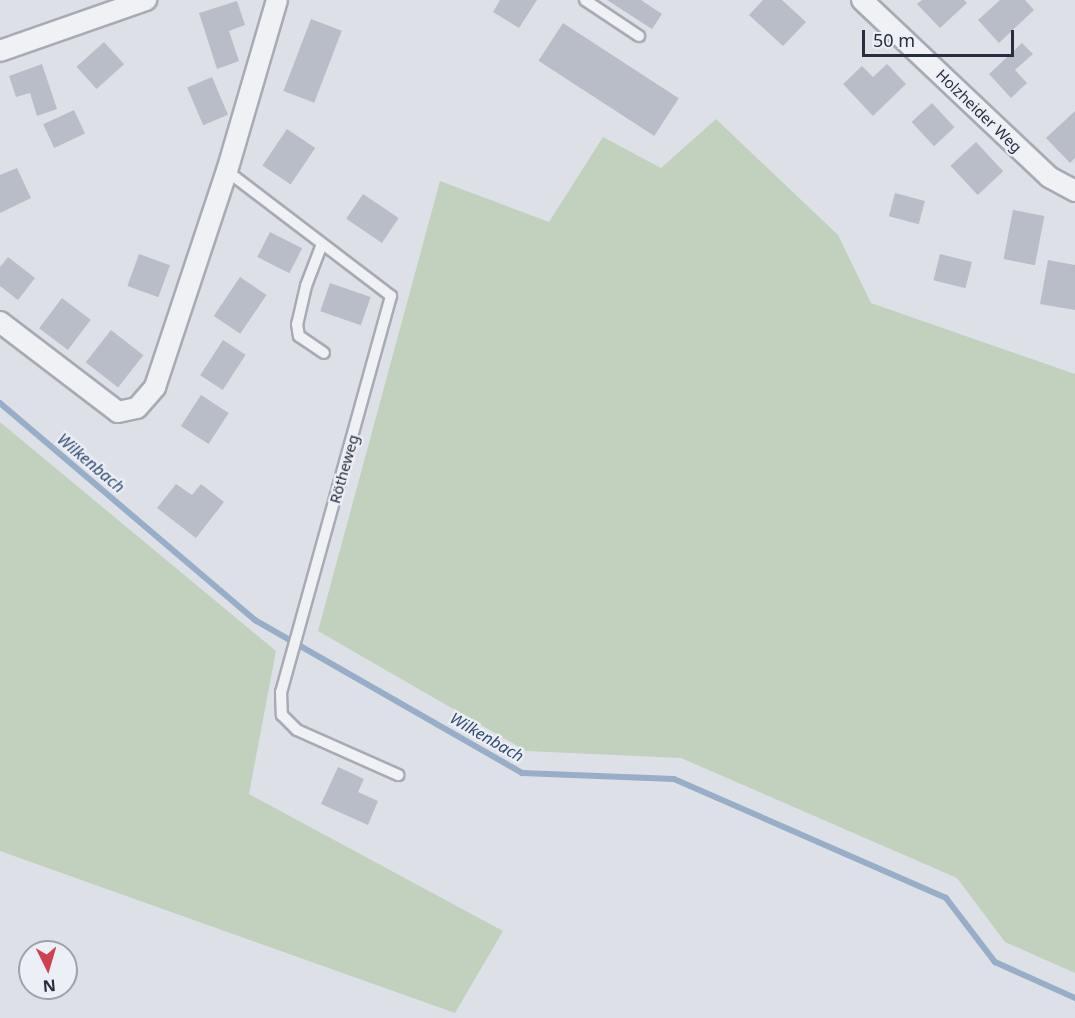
<!DOCTYPE html>
<meta charset="utf-8">
<style>
body{margin:0}
#map{position:relative;width:1075px;height:1018px;overflow:hidden;background:#dde1e7;font-family:"Noto Sans",sans-serif}
div>[style]{position:absolute}
.green>*{inset:0;background:#c2d1be}
.stream>*{height:6px;margin:-3px;padding:0 3px;transform-origin:3px;border-radius:3px;background:#98adc7}
.building>*{inset:0;background:#b8bdc7;transform-origin:0 0}
.roads{filter:drop-shadow(2px 0 #a6abb4) drop-shadow(-2px 0 #a6abb4) drop-shadow(0 2px #a6abb4) drop-shadow(0 -2px #a6abb4)}
.service>*{height:10px;margin:-5px;padding:0 5px;transform-origin:5px;border-radius:5px;background:#f0f1f5}
.minor>*{height:20px;margin:-10px;padding:0 10px;transform-origin:10px;border-radius:10px;background:#f0f1f5}
span{translate:-50% -50%;white-space:nowrap;text-align:center;line-height:1.15;-webkit-text-stroke:4.5px #eceff5;paint-order:stroke}
.street-label{font-size:15px;color:#272e3d}
.water-label{font-size:16px;color:#324b70;font-style:italic}
.north{position:absolute;left:18px;top:940px;width:60px;height:60px;box-sizing:border-box;background:#eceff5;border:2px solid #9da2ab;border-radius:50%;rotate:175deg;font-size:16px;font-weight:700;line-height:24px;text-align:center;color:#272e3d}
.north::after{content:'';display:block;margin:auto;width:21px;height:27px;background:#cc4251;clip-path:polygon(50% 0,100% 100%,50% 72%,0 100%)}
.scale{position:absolute;left:862px;top:30px;width:152px;height:27px;box-sizing:border-box;border:3px solid #272e3d;border-top:0;padding-left:8px;font-size:18px;line-height:21px;white-space:nowrap;color:#272e3d;-webkit-text-stroke:4px #eceff5;paint-order:stroke}
</style>
<div id="map">
<div class="green">
<i style="clip-path:polygon(716px 119px,838px 235px,871px 303px,1075px 374px,1075px 973px,1005px 942px,957px 878px,681px 758px,526px 751px,318px 631px,440px 181px,549px 222px,603px 137px,661px 168px)"></i>
<i style="clip-path:polygon(0 422px,276px 651px,249px 794px,503px 931px,455px 1013px,0 851px)"></i>
</div>
<div class="stream">
<i style="left:0;top:403px;width:335px;rotate:40.4deg"></i>
<i style="left:255px;top:620px;width:308px;rotate:29.8deg"></i>
<i style="left:522px;top:773px;width:152px;rotate:2.3deg"></i>
<i style="left:674px;top:779px;width:297px;rotate:23.6deg"></i>
<i style="left:946px;top:898px;width:81px;rotate:52.6deg"></i>
<i style="left:995px;top:962px;width:88px;rotate:24.2deg"></i>
</div>
<div class="building">
<i style="clip-path:polygon(500px 0,537px 0,519px 28px,493px 12px)"></i>
<i style="clip-path:polygon(607px 0,641px 0,662px 14px,652px 29px)"></i>
<i style="clip-path:polygon(763px 0,782px 0,806px 22px,783px 46px,749px 15px)"></i>
<i style="clip-path:polygon(922px 0,964px 0,967px 3px,940px 28px,917px 4px)"></i>
<i style="clip-path:polygon(1000px 0,1025px 0,1034px 10px,999px 43px,978px 20px)"></i>
<i style="clip-path:polygon(237px 1px,245px 25px,229px 31px,239px 61px,217px 69px,199px 13px)"></i>
<i style="left:311px;top:19px;width:33px;height:77px;rotate:21deg"></i>
<i style="left:563px;top:23px;width:138px;height:45px;rotate:33deg"></i>
<i style="left:104px;top:42px;width:30px;height:37px;rotate:48deg"></i>
<i style="clip-path:polygon(1022px 43px,1033px 54px,1015px 70px,1027px 83px,1011px 98px,989px 74px)"></i>
<i style="clip-path:polygon(42px 64px,57px 109px,37px 116px,30px 93px,16px 97px,9px 76px)"></i>
<i style="clip-path:polygon(887px 64px,906px 84px,873px 116px,843px 84px,862px 66px,873px 77px)"></i>
<i style="left:212px;top:77px;width:41px;height:27px;rotate:67deg"></i>
<i style="left:932px;top:103px;width:33px;height:28px;rotate:47deg"></i>
<i style="left:74px;top:110px;width:26px;height:34px;rotate:65deg"></i>
<i style="clip-path:polygon(1075px 111px,1075px 158px,1070px 163px,1046px 138px)"></i>
<i style="left:287px;top:129px;width:34px;height:44px;rotate:34deg"></i>
<i style="left:976px;top:142px;width:40px;height:35px;rotate:47deg"></i>
<i style="clip-path:polygon(17px 168px,31px 198px,0 213px,0 175px)"></i>
<i style="left:895px;top:193px;width:31px;height:24px;rotate:15deg"></i>
<i style="left:363px;top:194px;width:43px;height:30px;rotate:34deg"></i>
<i style="left:1013px;top:210px;width:32px;height:50px;rotate:11deg"></i>
<i style="left:270px;top:232px;width:36px;height:28px;rotate:27deg"></i>
<i style="left:139px;top:254px;width:33px;height:34px;rotate:20deg"></i>
<i style="left:940px;top:254px;width:33px;height:27px;rotate:14deg"></i>
<i style="clip-path:polygon(8px 257px,35px 278px,18px 300px,0 286px,0 267px)"></i>
<i style="clip-path:polygon(1048px 260px,1075px 265px,1075px 310px,1040px 304px)"></i>
<i style="left:240px;top:277px;width:32px;height:47px;rotate:34deg"></i>
<i style="left:330px;top:283px;width:43px;height:30px;rotate:19deg"></i>
<i style="left:62px;top:298px;width:36px;height:38px;rotate:37deg"></i>
<i style="left:111px;top:330px;width:41px;height:41px;rotate:38deg"></i>
<i style="left:223px;top:340px;width:27px;height:42px;rotate:33deg"></i>
<i style="left:201px;top:395px;width:33px;height:37px;rotate:33deg"></i>
<i style="clip-path:polygon(176px 484px,192px 495px,201px 484px,224px 502px,196px 538px,157px 508px)"></i>
<i style="clip-path:polygon(338px 767px,364px 779px,358px 792px,378px 801px,368px 825px,321px 804px)"></i>
</div>
<div class="roads">
<div class="service">
<i style="left:585px;top:0;width:65px;rotate:33.7deg"></i>
<i style="left:227px;top:171px;width:206px;rotate:37.3deg"></i>
<i style="left:391px;top:296px;width:411px;rotate:105.5deg"></i>
<i style="left:281px;top:692px;width:23px;rotate:88deg"></i>
<i style="left:282px;top:715px;width:21px;rotate:45deg"></i>
<i style="left:297px;top:730px;width:111px;rotate:24deg"></i>
<i style="left:322px;top:244px;width:45px;rotate:110.9deg"></i>
<i style="left:306px;top:286px;width:39px;rotate:103deg"></i>
<i style="left:297px;top:324px;width:12px;rotate:81deg"></i>
<i style="left:299px;top:336px;width:30px;rotate:34deg"></i>
</div>
<div class="minor">
<i style="left:862px;top:0;width:257px;rotate:43.4deg"></i>
<i style="left:1049px;top:177px;width:30px;rotate:28deg"></i>
<i style="left:0;top:51px;width:155px;rotate:-19.3deg"></i>
<i style="left:0;top:322px;width:148px;rotate:37.3deg"></i>
<i style="left:118px;top:412px;width:19px;rotate:-12deg"></i>
<i style="left:137px;top:408px;width:28px;rotate:-49deg"></i>
<i style="left:155px;top:387px;width:228px;rotate:-71.6deg"></i>
<i style="left:227px;top:171px;width:178px;rotate:-73.7deg"></i>
</div>
</div>
<div class="street-label">
<span style="left:979px;top:111px;rotate:44deg">Holzheider Weg</span>
<span style="left:344px;top:469px;rotate:-74deg">Rötheweg</span>
</div>
<div class="water-label">
<span style="left:91px;top:463px;rotate:40deg">Wilkenbach</span>
<span style="left:487px;top:737px;rotate:30deg">Wilkenbach</span>
</div>
<div class="north">N</div>
<div class="scale">50 m</div>
</div>
